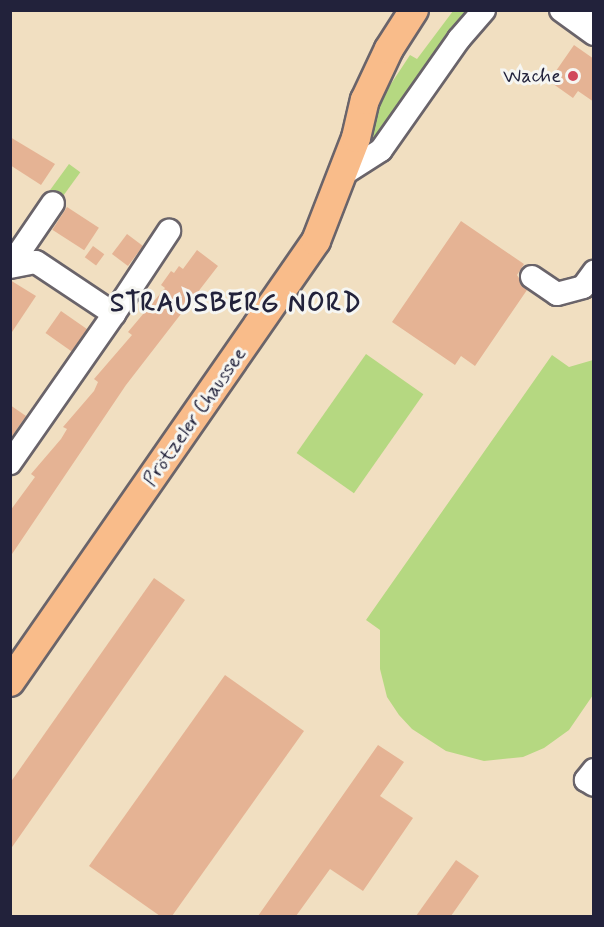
<!DOCTYPE html>
<meta charset="utf-8">
<style>
body{margin:0}
#map{position:relative;width:604px;height:927px;overflow:hidden;background:#f1dfc1;font-family:Mynerve,sans-serif}
div>[style]{position:absolute}
.green>*{inset:0;background:#b5d881;transform-origin:0 0}
.building>*{inset:0;background:#e5b394;transform-origin:0 0}
.roads{filter:drop-shadow(2px 0 #6a646a) drop-shadow(-2px 0 #6a646a) drop-shadow(0 2px #6a646a) drop-shadow(0 -2px #6a646a)}
.minor>*{height:22px;margin:-11px;padding:0 11px;transform-origin:11px;border-radius:11px;background:#fff}
.major>*{height:28px;margin:-14px;padding:0 14px;transform-origin:14px;border-radius:14px;background:#f9bc8a}
.dots>*{width:16px;height:16px;translate:-50% -50%;box-sizing:border-box;border:3px solid #f6f6f2;border-radius:50%}
span{translate:-50% -50%;white-space:nowrap;text-align:center;line-height:1.15;-webkit-text-stroke:6px #f6f6f2;paint-order:stroke}
.poi-label{font-size:20px;color:#22223b}
.right{translate:-100% -50%;text-align:right}
.street-label{font-size:20px;color:#22223b}
.district-label{font-size:26px;color:#22223b;font-weight:700;letter-spacing:1.5px}
.frame{position:absolute;inset:0;border:12px solid #22223b;pointer-events:none}
</style>
<div id="map">
<div class="green">
<i style="clip-path:polygon(453px 11px,473px 11px,365px 155px,373px 119px,385px 93px,410px 55px,417px 59px)"></i>
<i style="left:69px;top:164px;width:14px;height:89px;rotate:36deg"></i>
<i style="left:366px;top:354px;width:70px;height:121px;rotate:35deg"></i>
<i style="clip-path:polygon(552px 355px,569px 367px,593px 360px,593px 695px,569px 730px,544px 748px,523px 757px,484px 761px,446px 751px,412px 729px,399px 715px,387px 697px,380px 669px,380px 630px,366px 620px)"></i>
</div>
<div class="building">
<i style="clip-path:polygon(574px 45px,594px 59px,594px 102px,578px 91px,573px 98px,549px 81px)"></i>
<i style="clip-path:polygon(10px 137px,55px 164px,41px 185px,10px 165px)"></i>
<i style="left:67px;top:207px;width:38px;height:27px;rotate:33deg"></i>
<i style="clip-path:polygon(461px 221px,524px 264px,517px 275px,527px 290px,475px 366px,461px 356px,455px 365px,392px 322px)"></i>
<i style="left:127px;top:234px;width:20px;height:25px;rotate:37deg"></i>
<i style="left:93px;top:246px;width:14px;height:14px;rotate:36deg"></i>
<i style="clip-path:polygon(197px 250px,218px 266px,126px 385px,10px 557px,10px 511px,35px 477px,31px 474px,61px 439px,67px 429px,63px 427px,94px 391px,98px 382px,94px 379px,132px 335px,128px 332px,165px 288px,161px 285px,171px 271px,174px 273px,179px 266px,183px 269px)"></i>
<i style="clip-path:polygon(10px 280px,36px 296px,10px 335px)"></i>
<i style="left:61px;top:311px;width:32px;height:27px;rotate:35deg"></i>
<i style="clip-path:polygon(10px 405px,26px 416px,10px 439px)"></i>
<i style="clip-path:polygon(154px 578px,185px 600px,10px 850px,10px 783px)"></i>
<i style="clip-path:polygon(225px 675px,304px 731px,172px 916px,160px 916px,89px 866px)"></i>
<i style="clip-path:polygon(378px 745px,404px 762px,380px 796px,413px 818px,363px 891px,330px 869px,296px 916px,258px 916px)"></i>
<i style="clip-path:polygon(456px 860px,479px 876px,451px 916px,416px 916px)"></i>
</div>
<div class="roads">
<div class="minor">
<i style="left:561px;top:10px;width:41px;rotate:36deg"></i>
<i style="left:589px;top:10px;width:6px;rotate:39deg"></i>
<i style="left:342px;top:175px;width:46px;rotate:-32.7deg"></i>
<i style="left:381px;top:150px;width:136px;rotate:-54.9deg"></i>
<i style="left:459px;top:39px;width:38px;rotate:-49deg"></i>
<i style="left:10px;top:266px;width:76px;rotate:-55.7deg"></i>
<i style="left:10px;top:267px;width:26px;rotate:-11deg"></i>
<i style="left:36px;top:262px;width:94px;rotate:33.7deg"></i>
<i style="left:114px;top:314px;width:182px;rotate:124.9deg"></i>
<i style="left:532px;top:277px;width:30px;rotate:34deg"></i>
<i style="left:557px;top:294px;width:27px;rotate:-15deg"></i>
<i style="left:583px;top:287px;width:19px;rotate:-54deg"></i>
<i style="left:114px;top:314px;width:100px;rotate:-56.5deg"></i>
<i style="left:594px;top:770px;width:13px;rotate:129deg"></i>
<i style="left:586px;top:780px;width:9px;rotate:32deg"></i>
</div>
<div class="major">
<i style="left:10px;top:682px;width:537px;rotate:-55.24deg"></i>
<i style="left:316px;top:241px;width:110px;rotate:-68.8deg"></i>
<i style="left:356px;top:138px;width:39px;rotate:-77deg"></i>
<i style="left:365px;top:100px;width:56px;rotate:-64.8deg"></i>
<i style="left:389px;top:49px;width:46px;rotate:-57.3deg"></i>
</div>
</div>
<div class="dots">
<i style="left:573px;top:76px;background:#d1495b"></i>
</div>
<div class="poi-label">
<span class="right" style="left:561px;top:76px">Wache</span>
</div>
<div class="street-label">
<span style="left:195px;top:417px;rotate:-55deg">Prötzeler Chaussee</span>
</div>
<div class="district-label">
<span style="left:236px;top:305px">STRAUSBERG NORD</span>
</div>
<div class="frame"></div>
</div>
